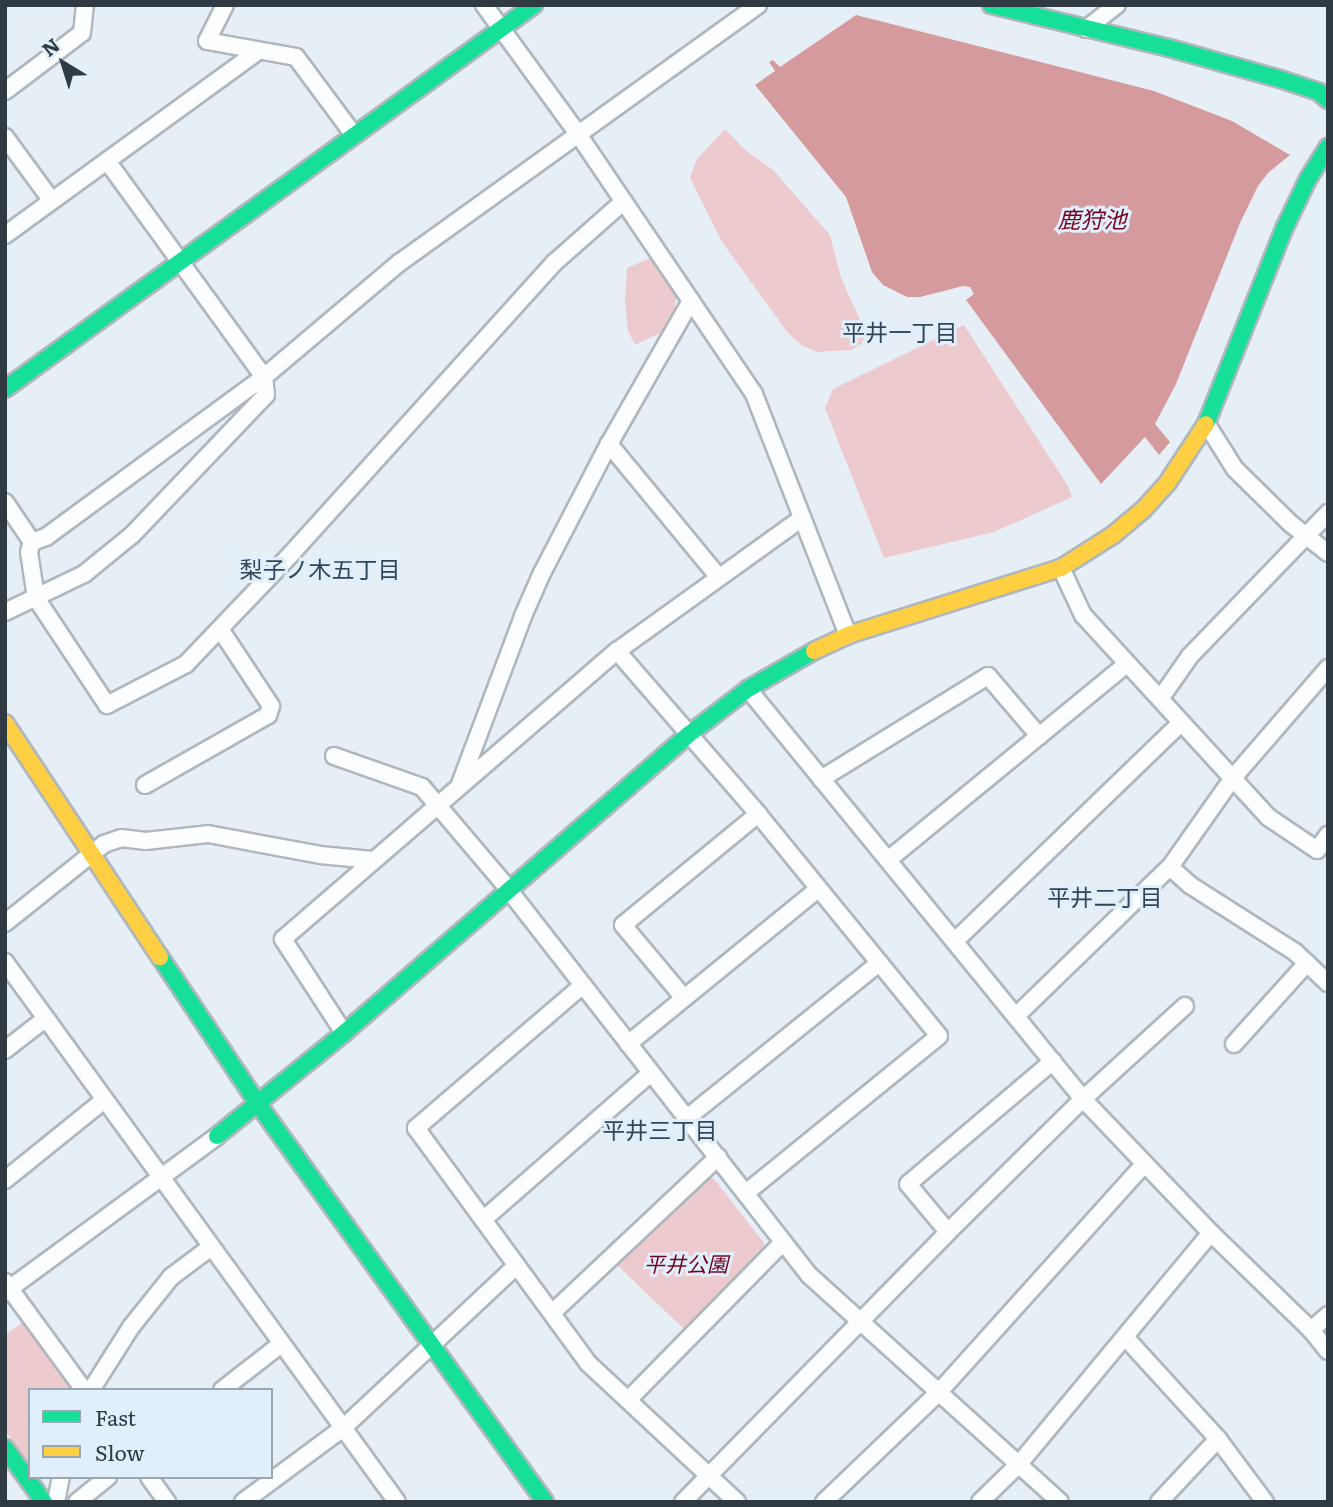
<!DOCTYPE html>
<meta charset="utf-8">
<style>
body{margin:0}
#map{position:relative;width:1333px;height:1507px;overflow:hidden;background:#e7eff6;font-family:Literata,"Noto Sans JP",serif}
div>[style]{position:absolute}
.green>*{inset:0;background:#eccacd}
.water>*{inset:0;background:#d49a9d}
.roads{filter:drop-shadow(2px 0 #afb7be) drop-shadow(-2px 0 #afb7be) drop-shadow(0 2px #afb7be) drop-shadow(0 -2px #afb7be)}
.street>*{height:16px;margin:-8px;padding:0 8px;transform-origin:8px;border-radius:8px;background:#fbfdfe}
.fast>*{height:16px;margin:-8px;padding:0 8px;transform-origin:8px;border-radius:8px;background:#16e098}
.slow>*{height:16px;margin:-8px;padding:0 8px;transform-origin:8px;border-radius:8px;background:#ffcf43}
span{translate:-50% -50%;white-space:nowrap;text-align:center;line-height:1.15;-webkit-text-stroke:6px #e1effc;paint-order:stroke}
.park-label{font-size:21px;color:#72021b;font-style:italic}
.water-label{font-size:23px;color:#74051d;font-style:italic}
.neighbourhood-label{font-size:23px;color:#324657}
.frame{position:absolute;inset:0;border:7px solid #303a42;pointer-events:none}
.legend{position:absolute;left:28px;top:1388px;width:245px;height:91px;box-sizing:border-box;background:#e1effc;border:2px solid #9aa7b2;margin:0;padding:9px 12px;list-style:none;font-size:21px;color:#303a42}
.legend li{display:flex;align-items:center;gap:14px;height:35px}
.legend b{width:35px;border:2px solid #9aa7b2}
.north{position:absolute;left:28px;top:28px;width:70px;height:70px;-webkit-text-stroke:5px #e1effc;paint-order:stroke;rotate:322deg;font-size:19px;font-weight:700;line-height:28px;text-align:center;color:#303a42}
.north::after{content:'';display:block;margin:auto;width:24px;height:32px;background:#303a42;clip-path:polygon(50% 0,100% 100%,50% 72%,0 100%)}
</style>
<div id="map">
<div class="green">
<i style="clip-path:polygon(725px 129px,745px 150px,773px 170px,830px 235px,841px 278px,865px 331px,863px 343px,851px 350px,817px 352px,801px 345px,788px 333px,722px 242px,690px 178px,697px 159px)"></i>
<i style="clip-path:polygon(650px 258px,676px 296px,674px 318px,666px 330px,635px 345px,628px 331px,625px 302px,627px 268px)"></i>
<i style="clip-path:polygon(964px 325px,1068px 486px,1072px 497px,994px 532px,884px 558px,825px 408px,833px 389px)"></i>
<i style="clip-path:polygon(707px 1178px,714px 1179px,764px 1243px,764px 1250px,686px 1331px,615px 1263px)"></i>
<i style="clip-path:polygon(24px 1321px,75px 1390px,30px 1390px,30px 1464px,5px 1431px,5px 1335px)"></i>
</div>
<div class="water">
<i style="clip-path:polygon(856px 15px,1154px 91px,1232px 121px,1290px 155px,1268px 173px,1258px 186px,1240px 223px,1176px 384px,1155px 424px,1170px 442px,1159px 455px,1145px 437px,1101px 484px,966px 300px,974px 294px,970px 287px,963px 286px,920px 297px,907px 297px,883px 285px,872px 272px,846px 197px,755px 85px,775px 71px,769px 62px,773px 60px,780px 67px)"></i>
</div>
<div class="roads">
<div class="street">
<i style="left:225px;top:5px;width:40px;rotate:116.6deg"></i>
<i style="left:207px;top:41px;width:90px;rotate:10.2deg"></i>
<i style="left:296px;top:57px;width:97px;rotate:53.4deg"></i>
<i style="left:484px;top:5px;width:160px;rotate:53.9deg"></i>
<i style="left:578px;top:134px;width:314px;rotate:55.9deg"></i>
<i style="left:754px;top:394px;width:259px;rotate:68.7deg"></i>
<i style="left:1086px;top:29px;width:39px;rotate:-38deg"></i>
<i style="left:5px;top:91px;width:96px;rotate:-37deg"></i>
<i style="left:82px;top:33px;width:28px;rotate:-84deg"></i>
<i style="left:5px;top:137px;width:79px;rotate:53.7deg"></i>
<i style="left:5px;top:235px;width:313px;rotate:-36deg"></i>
<i style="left:1206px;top:423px;width:54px;rotate:57.8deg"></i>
<i style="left:1235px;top:469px;width:78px;rotate:44.5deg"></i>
<i style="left:1291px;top:524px;width:47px;rotate:38.1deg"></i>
<i style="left:609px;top:444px;width:171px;rotate:50.5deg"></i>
<i style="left:5px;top:502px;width:48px;rotate:56deg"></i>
<i style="left:32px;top:542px;width:10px;rotate:107deg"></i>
<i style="left:29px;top:552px;width:47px;rotate:81.3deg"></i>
<i style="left:36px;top:598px;width:128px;rotate:56.4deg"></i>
<i style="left:107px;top:705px;width:89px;rotate:-27.4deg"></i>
<i style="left:186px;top:664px;width:153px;rotate:-46.3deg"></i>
<i style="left:292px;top:553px;width:391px;rotate:-47.9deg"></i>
<i style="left:554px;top:263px;width:92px;rotate:-41.5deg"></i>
<i style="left:32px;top:542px;width:15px;rotate:-20deg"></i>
<i style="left:46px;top:537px;width:270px;rotate:-36.3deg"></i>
<i style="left:264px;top:377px;width:177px;rotate:-40.2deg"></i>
<i style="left:399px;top:263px;width:442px;rotate:-35.7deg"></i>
<i style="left:1061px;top:568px;width:52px;rotate:64.9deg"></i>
<i style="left:1083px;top:615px;width:274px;rotate:47.5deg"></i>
<i style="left:1268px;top:817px;width:59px;rotate:34deg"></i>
<i style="left:1317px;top:850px;width:19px;rotate:-54deg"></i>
<i style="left:5px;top:612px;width:88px;rotate:-25.7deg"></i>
<i style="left:84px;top:574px;width:62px;rotate:-39.1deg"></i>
<i style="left:132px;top:535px;width:194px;rotate:-46.3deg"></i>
<i style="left:266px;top:395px;width:18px;rotate:-96deg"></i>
<i style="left:264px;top:377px;width:266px;rotate:-126deg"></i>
<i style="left:617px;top:651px;width:216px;rotate:49.1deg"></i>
<i style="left:758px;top:814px;width:286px;rotate:50.8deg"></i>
<i style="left:939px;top:1036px;width:249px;rotate:140.9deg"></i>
<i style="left:748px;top:689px;width:529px;rotate:50.75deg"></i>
<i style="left:1083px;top:1099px;width:185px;rotate:46.3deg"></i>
<i style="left:1211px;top:1233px;width:139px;rotate:44.1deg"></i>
<i style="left:1311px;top:1330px;width:27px;rotate:51deg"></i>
<i style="left:1160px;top:699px;width:52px;rotate:-55.1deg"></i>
<i style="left:1190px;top:656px;width:199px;rotate:-46deg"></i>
<i style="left:334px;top:756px;width:93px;rotate:19.4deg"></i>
<i style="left:422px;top:787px;width:122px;rotate:49.7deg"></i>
<i style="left:501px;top:880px;width:501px;rotate:52.05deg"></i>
<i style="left:809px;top:1275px;width:338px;rotate:42.1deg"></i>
<i style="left:821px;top:779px;width:196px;rotate:-31.7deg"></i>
<i style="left:988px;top:676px;width:79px;rotate:49.6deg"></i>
<i style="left:460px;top:784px;width:179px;rotate:-69.4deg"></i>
<i style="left:523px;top:616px;width:47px;rotate:-66.2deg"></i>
<i style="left:542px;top:573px;width:145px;rotate:-62.6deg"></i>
<i style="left:609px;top:444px;width:165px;rotate:-60.2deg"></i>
<i style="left:145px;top:785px;width:142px;rotate:-29.6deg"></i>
<i style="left:268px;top:715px;width:9px;rotate:-72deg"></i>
<i style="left:271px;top:706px;width:92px;rotate:-123.5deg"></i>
<i style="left:888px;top:860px;width:309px;rotate:-39.4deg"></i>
<i style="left:1170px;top:867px;width:27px;rotate:42deg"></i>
<i style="left:1190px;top:885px;width:125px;rotate:32.5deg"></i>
<i style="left:1295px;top:952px;width:45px;rotate:43.2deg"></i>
<i style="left:5px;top:923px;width:127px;rotate:-38.6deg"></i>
<i style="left:104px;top:844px;width:18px;rotate:-19deg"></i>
<i style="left:121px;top:838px;width:25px;rotate:7deg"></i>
<i style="left:146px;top:841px;width:62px;rotate:-6.4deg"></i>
<i style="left:208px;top:834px;width:114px;rotate:10.6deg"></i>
<i style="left:320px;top:855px;width:53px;rotate:5.4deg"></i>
<i style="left:955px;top:941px;width:314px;rotate:-44deg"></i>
<i style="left:5px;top:962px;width:667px;rotate:54.02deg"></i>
<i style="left:583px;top:985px;width:220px;rotate:139.4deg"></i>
<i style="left:416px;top:1128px;width:291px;rotate:53.8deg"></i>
<i style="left:588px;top:1363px;width:204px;rotate:43deg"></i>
<i style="left:684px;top:998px;width:95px;rotate:-129.9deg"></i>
<i style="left:623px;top:925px;width:175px;rotate:-39.4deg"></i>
<i style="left:1016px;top:1016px;width:214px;rotate:-44.1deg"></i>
<i style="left:1170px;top:867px;width:108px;rotate:-54.8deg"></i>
<i style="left:1232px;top:779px;width:147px;rotate:-49.1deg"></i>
<i style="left:344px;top:1033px;width:112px;rotate:-123deg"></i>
<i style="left:283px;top:939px;width:441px;rotate:-40.8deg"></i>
<i style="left:617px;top:651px;width:228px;rotate:-35.7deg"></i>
<i style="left:628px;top:1044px;width:245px;rotate:-39.2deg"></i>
<i style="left:1234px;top:1044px;width:109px;rotate:-48deg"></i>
<i style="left:5px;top:1050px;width:51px;rotate:-37.8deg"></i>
<i style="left:687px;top:1118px;width:247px;rotate:-38.9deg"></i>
<i style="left:5px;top:1180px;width:127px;rotate:-38.9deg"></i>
<i style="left:484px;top:1219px;width:222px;rotate:-41.2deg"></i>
<i style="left:948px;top:1232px;width:62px;rotate:-129.8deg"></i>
<i style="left:908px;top:1184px;width:190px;rotate:-40.3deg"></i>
<i style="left:5px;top:1282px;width:134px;rotate:53.8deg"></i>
<i style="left:5px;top:1292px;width:263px;rotate:-36.3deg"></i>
<i style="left:552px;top:1313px;width:228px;rotate:-43.2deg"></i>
<i style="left:1311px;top:1330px;width:23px;rotate:-41deg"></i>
<i style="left:1125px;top:1337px;width:138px;rotate:47.6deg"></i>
<i style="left:1218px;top:1439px;width:79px;rotate:53.3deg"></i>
<i style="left:91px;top:1390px;width:75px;rotate:-57.6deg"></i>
<i style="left:131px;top:1327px;width:64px;rotate:-51.3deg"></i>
<i style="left:171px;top:1277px;width:50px;rotate:-36.9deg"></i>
<i style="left:222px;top:1390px;width:75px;rotate:-37.9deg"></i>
<i style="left:628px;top:1400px;width:221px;rotate:-45.5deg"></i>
<i style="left:149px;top:1477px;width:31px;rotate:54deg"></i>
<i style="left:56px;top:1502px;width:25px;rotate:-79deg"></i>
<i style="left:77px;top:1502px;width:40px;rotate:-39deg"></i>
<i style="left:243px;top:1502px;width:124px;rotate:-36.5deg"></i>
<i style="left:343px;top:1428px;width:238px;rotate:-43.1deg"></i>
<i style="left:683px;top:1502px;width:378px;rotate:-45.5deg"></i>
<i style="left:948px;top:1232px;width:190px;rotate:-44.6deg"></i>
<i style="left:1083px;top:1099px;width:138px;rotate:-42.4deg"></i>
<i style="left:824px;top:1502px;width:159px;rotate:-43.7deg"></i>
<i style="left:939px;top:1392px;width:307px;rotate:-48deg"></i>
<i style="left:980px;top:1502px;width:54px;rotate:-44.3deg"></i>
<i style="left:1019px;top:1464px;width:300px;rotate:-50.3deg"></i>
<i style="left:1159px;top:1502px;width:86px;rotate:-46.9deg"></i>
</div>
<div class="fast">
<i style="left:991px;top:5px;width:183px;rotate:13.6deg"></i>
<i style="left:1169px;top:48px;width:115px;rotate:15.6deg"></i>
<i style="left:1280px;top:79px;width:41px;rotate:18.4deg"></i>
<i style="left:1319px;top:92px;width:12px;rotate:42deg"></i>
<i style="left:5px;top:389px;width:654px;rotate:-35.98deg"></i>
<i style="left:1206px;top:424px;width:210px;rotate:-68.2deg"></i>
<i style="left:1284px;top:229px;width:55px;rotate:-64.4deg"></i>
<i style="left:1308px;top:179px;width:38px;rotate:-58deg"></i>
<i style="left:160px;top:957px;width:177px;rotate:56.3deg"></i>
<i style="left:258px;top:1104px;width:491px;rotate:54.2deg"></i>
<i style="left:217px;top:1136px;width:164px;rotate:-39deg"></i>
<i style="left:344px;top:1033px;width:455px;rotate:-40.9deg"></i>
<i style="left:688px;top:735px;width:76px;rotate:-37.5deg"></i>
<i style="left:748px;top:689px;width:76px;rotate:-29.9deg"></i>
<i style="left:5px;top:1448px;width:67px;rotate:54.2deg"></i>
</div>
<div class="slow">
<i style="left:814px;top:651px;width:38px;rotate:-25deg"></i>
<i style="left:848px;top:635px;width:223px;rotate:-17.5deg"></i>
<i style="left:1061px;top:568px;width:62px;rotate:-32.4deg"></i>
<i style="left:1113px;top:535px;width:39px;rotate:-40deg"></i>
<i style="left:1143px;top:510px;width:38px;rotate:-48deg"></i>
<i style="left:1168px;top:482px;width:69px;rotate:-56.8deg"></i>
<i style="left:5px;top:723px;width:281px;rotate:56.5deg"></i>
</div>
</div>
<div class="park-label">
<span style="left:686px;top:1263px">平井公園</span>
</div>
<div class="water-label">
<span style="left:1092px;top:218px">鹿狩池</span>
</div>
<div class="neighbourhood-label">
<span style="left:900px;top:331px">平井一丁目</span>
<span style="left:320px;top:568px">梨子ノ木五丁目</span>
<span style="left:1105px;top:896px">平井二丁目</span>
<span style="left:660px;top:1129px">平井三丁目</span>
</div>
<div class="frame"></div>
<ul class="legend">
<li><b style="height:9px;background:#16e098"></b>Fast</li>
<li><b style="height:9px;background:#ffcf43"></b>Slow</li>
</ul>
<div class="north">N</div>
</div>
